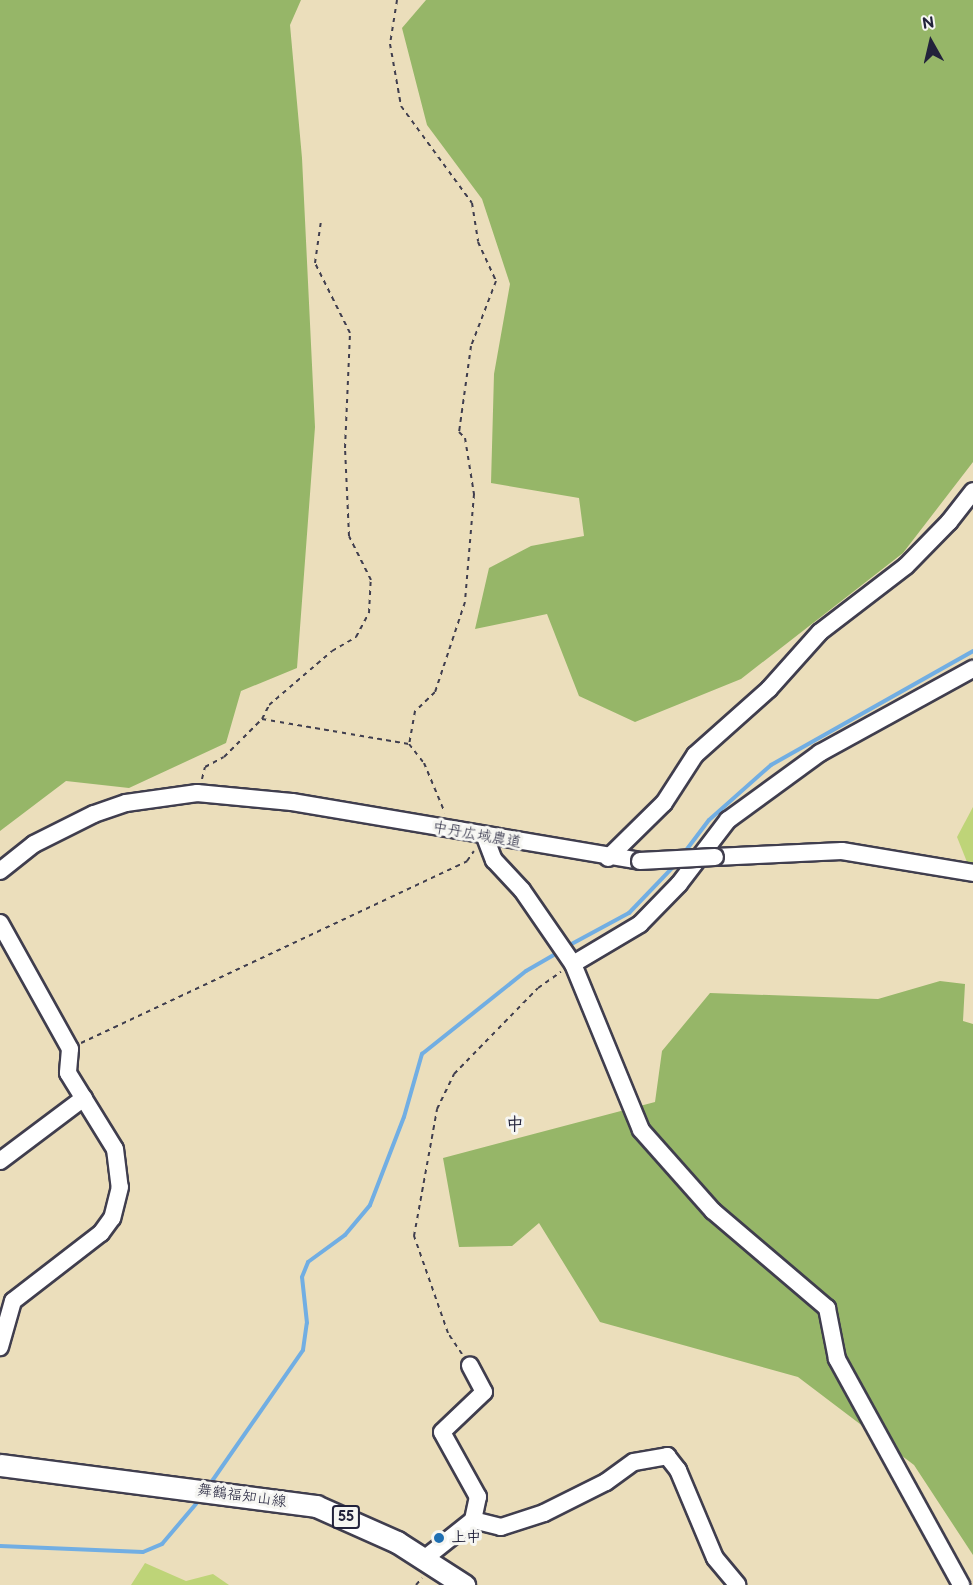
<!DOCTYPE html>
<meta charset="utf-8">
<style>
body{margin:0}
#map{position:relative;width:973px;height:1585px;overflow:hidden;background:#ebdebb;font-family:"Balsamiq Sans","Klee One",sans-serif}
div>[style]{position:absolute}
.green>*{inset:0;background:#bed478}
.forest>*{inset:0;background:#96b668}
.stream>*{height:4px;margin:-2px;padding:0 2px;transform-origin:2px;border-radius:2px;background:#71aee3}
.path>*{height:2px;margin-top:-1px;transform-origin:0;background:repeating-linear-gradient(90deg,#403e4e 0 4.5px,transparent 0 9px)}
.roads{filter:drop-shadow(2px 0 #403e4e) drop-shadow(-2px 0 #403e4e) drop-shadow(0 2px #403e4e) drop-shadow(0 -2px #403e4e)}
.minor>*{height:16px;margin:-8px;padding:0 8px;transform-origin:8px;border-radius:8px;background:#fff}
.major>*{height:21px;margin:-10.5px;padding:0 10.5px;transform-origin:10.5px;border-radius:10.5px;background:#fff}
.bridges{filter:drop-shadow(2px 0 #403e4e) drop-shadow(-2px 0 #403e4e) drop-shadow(0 2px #403e4e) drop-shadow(0 -2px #403e4e)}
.minor-bridge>*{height:16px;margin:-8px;padding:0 8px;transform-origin:8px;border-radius:8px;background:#fff}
.dots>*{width:16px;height:16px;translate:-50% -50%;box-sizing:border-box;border:3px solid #f6f6f2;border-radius:50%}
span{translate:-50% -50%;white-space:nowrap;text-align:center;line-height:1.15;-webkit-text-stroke:6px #f6f6f2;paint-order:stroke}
.shield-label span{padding:2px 4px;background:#f6f6f2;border:2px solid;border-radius:4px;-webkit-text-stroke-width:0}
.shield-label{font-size:14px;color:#22223b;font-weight:700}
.street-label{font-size:15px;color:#22223b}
.poi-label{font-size:15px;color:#22223b;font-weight:700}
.left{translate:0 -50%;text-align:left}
.quarter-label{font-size:18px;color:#22223b;font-weight:700}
.north{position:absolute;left:901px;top:12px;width:60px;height:60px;-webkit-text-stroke:4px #f6f6f2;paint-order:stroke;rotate:352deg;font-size:16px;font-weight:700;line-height:24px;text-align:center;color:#22223b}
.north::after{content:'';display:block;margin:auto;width:21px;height:27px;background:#22223b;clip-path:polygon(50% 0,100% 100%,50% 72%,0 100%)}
</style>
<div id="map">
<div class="green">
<i style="clip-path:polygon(973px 807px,973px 877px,957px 837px)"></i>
<i style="clip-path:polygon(145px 1563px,186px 1581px,213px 1574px,229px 1585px,131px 1585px)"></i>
</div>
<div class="forest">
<i style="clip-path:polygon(0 0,301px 0,290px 25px,302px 158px,315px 427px,297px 668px,241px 691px,226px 743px,129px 788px,66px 781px,0 831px)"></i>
<i style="clip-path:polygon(426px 0,973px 0,973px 462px,903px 553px,741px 679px,635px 722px,579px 696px,547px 614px,475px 629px,489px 568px,531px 546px,584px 536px,579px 498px,491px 483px,494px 374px,510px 284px,482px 199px,427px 125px,402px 28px)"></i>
<i style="clip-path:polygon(940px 981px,965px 984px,963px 1021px,973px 1024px,973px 1555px,914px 1465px,798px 1377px,600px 1322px,539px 1223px,512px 1246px,459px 1247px,443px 1158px,655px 1102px,662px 1051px,710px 993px,878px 999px)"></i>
</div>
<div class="stream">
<i style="left:684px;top:853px;width:41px;rotate:-52.9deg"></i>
<i style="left:709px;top:820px;width:83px;rotate:-41.6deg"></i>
<i style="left:771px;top:765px;width:232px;rotate:-29.4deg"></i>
<i style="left:566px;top:947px;width:72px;rotate:-28.4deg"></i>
<i style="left:629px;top:913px;width:68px;rotate:-46.2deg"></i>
<i style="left:210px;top:1484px;width:163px;rotate:-55.2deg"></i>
<i style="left:303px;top:1350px;width:27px;rotate:-82deg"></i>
<i style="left:307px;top:1323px;width:46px;rotate:-96.2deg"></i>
<i style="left:302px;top:1277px;width:16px;rotate:-68deg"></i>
<i style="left:308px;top:1262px;width:46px;rotate:-36.1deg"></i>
<i style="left:345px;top:1235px;width:39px;rotate:-50deg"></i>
<i style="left:370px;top:1205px;width:94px;rotate:-68.9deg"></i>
<i style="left:404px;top:1117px;width:66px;rotate:-74.1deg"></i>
<i style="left:422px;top:1054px;width:133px;rotate:-38.6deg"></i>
<i style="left:526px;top:971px;width:39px;rotate:-30deg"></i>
<i style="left:0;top:1546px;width:143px;rotate:2.4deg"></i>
<i style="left:143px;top:1552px;width:21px;rotate:-23deg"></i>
<i style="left:162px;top:1544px;width:60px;rotate:-49.7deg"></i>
</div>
<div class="path">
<i style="left:397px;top:0;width:45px;rotate:99deg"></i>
<i style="left:390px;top:44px;width:63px;rotate:79.9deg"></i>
<i style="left:401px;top:106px;width:120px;rotate:53.8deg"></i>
<i style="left:472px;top:203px;width:39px;rotate:81deg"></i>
<i style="left:478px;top:242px;width:43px;rotate:65.2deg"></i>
<i style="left:496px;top:281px;width:70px;rotate:111deg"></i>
<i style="left:471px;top:346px;width:87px;rotate:97.9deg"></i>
<i style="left:459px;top:432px;width:8px;rotate:45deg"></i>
<i style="left:465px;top:438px;width:57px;rotate:80.9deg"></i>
<i style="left:474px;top:494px;width:108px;rotate:94.8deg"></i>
<i style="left:465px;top:602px;width:95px;rotate:108.4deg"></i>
<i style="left:435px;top:692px;width:28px;rotate:136deg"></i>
<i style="left:415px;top:711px;width:34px;rotate:100deg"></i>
<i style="left:262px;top:719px;width:149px;rotate:9.7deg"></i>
<i style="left:409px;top:744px;width:24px;rotate:52deg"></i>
<i style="left:424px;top:763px;width:54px;rotate:67.2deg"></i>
<i style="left:202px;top:779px;width:12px;rotate:-76deg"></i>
<i style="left:205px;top:767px;width:21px;rotate:-28deg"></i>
<i style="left:224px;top:757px;width:54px;rotate:-45deg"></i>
<i style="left:262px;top:719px;width:16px;rotate:-63deg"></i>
<i style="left:269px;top:705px;width:83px;rotate:-40.6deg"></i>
<i style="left:332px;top:651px;width:28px;rotate:-30deg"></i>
<i style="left:356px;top:637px;width:27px;rotate:-62deg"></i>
<i style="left:369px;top:613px;width:33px;rotate:-87deg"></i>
<i style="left:371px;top:580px;width:49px;rotate:-116.6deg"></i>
<i style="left:349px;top:536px;width:88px;rotate:-92.6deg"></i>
<i style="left:345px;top:448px;width:115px;rotate:-87.5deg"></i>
<i style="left:350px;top:333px;width:78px;rotate:-116.6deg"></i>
<i style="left:315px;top:263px;width:42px;rotate:-81.9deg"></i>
<i style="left:81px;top:1043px;width:427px;rotate:-25.2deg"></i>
<i style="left:467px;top:861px;width:12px;rotate:-55deg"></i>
<i style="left:462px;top:1354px;width:25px;rotate:-124deg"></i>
<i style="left:448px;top:1333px;width:103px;rotate:-109.3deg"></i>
<i style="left:414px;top:1236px;width:129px;rotate:-79.7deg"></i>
<i style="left:437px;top:1109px;width:39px;rotate:-64deg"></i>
<i style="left:454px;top:1074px;width:120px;rotate:-45.7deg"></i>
<i style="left:538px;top:988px;width:28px;rotate:-35deg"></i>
<i style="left:416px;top:1585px;width:9px;rotate:-49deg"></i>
</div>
<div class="roads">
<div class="minor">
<i style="left:485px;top:837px;width:25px;rotate:69deg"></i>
<i style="left:494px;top:860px;width:41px;rotate:47deg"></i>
<i style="left:522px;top:890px;width:90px;rotate:55.4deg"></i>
<i style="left:573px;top:964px;width:179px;rotate:67.7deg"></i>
<i style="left:641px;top:1130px;width:108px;rotate:48.4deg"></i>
<i style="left:713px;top:1211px;width:150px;rotate:40.4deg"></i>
<i style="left:827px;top:1308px;width:52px;rotate:78.9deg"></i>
<i style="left:837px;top:1359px;width:258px;rotate:61.2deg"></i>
<i style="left:715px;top:857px;width:127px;rotate:-2.7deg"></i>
<i style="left:842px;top:851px;width:133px;rotate:9.5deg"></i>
<i style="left:608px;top:858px;width:78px;rotate:-44.5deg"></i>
<i style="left:664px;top:803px;width:57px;rotate:-57.1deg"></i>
<i style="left:695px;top:755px;width:99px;rotate:-41.7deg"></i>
<i style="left:769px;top:689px;width:76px;rotate:-48.2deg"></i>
<i style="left:820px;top:632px;width:108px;rotate:-37.5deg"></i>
<i style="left:906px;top:566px;width:62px;rotate:-45.7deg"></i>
<i style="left:949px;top:522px;width:39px;rotate:-52deg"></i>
<i style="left:0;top:871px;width:43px;rotate:-38.5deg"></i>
<i style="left:34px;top:844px;width:67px;rotate:-26.6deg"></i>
<i style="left:94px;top:814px;width:34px;rotate:-19deg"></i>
<i style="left:126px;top:803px;width:72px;rotate:-8deg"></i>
<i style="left:197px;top:793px;width:95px;rotate:5.4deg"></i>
<i style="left:292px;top:802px;width:353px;rotate:9.6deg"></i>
<i style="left:0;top:923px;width:144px;rotate:60.9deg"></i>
<i style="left:70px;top:1049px;width:24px;rotate:95deg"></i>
<i style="left:68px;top:1073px;width:89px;rotate:58.3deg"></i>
<i style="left:115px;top:1149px;width:38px;rotate:83deg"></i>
<i style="left:120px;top:1187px;width:32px;rotate:104deg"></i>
<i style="left:112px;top:1218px;width:19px;rotate:126deg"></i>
<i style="left:101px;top:1233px;width:111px;rotate:142.3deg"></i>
<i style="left:13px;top:1301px;width:48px;rotate:105.8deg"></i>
<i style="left:573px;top:964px;width:78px;rotate:-30.8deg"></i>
<i style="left:640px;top:924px;width:56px;rotate:-45.7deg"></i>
<i style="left:679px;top:884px;width:81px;rotate:-52.6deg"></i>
<i style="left:728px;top:820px;width:114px;rotate:-36.1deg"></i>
<i style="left:820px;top:753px;width:175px;rotate:-28.8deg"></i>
<i style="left:0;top:1161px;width:105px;rotate:-36.9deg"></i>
<i style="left:473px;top:1520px;width:29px;rotate:14deg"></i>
<i style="left:501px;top:1527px;width:45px;rotate:-18deg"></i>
<i style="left:544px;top:1513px;width:69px;rotate:-26.6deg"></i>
<i style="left:606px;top:1482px;width:34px;rotate:-36deg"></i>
<i style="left:634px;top:1462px;width:34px;rotate:-10deg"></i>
<i style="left:667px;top:1456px;width:18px;rotate:52deg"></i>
<i style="left:678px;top:1470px;width:95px;rotate:67.2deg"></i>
<i style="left:715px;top:1558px;width:35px;rotate:50deg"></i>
<i style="left:424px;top:1559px;width:63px;rotate:-38.5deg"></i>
<i style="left:473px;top:1520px;width:24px;rotate:-78deg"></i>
<i style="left:478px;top:1497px;width:74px;rotate:-119deg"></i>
<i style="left:442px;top:1432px;width:58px;rotate:-43.6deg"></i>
<i style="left:484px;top:1392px;width:30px;rotate:-118deg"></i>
</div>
<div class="major">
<i style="left:0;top:1465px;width:319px;rotate:7.4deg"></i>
<i style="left:316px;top:1506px;width:89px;rotate:24deg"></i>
<i style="left:397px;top:1542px;width:80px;rotate:32.7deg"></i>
</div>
</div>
<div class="bridges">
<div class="minor-bridge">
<i style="left:640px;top:861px;width:75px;rotate:-3.1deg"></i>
</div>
</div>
<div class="dots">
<i style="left:439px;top:1538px;background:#1f6fb2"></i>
</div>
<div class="shield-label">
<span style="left:346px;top:1517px">55</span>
</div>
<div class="street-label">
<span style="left:477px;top:835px;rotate:10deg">中丹広域農道</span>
<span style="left:242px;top:1496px;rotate:8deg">舞鶴福知山線</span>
</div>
<div class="poi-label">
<span class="left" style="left:451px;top:1538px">上中</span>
</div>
<div class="quarter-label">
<span style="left:515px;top:1125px">中</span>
</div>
<div class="north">N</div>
</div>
